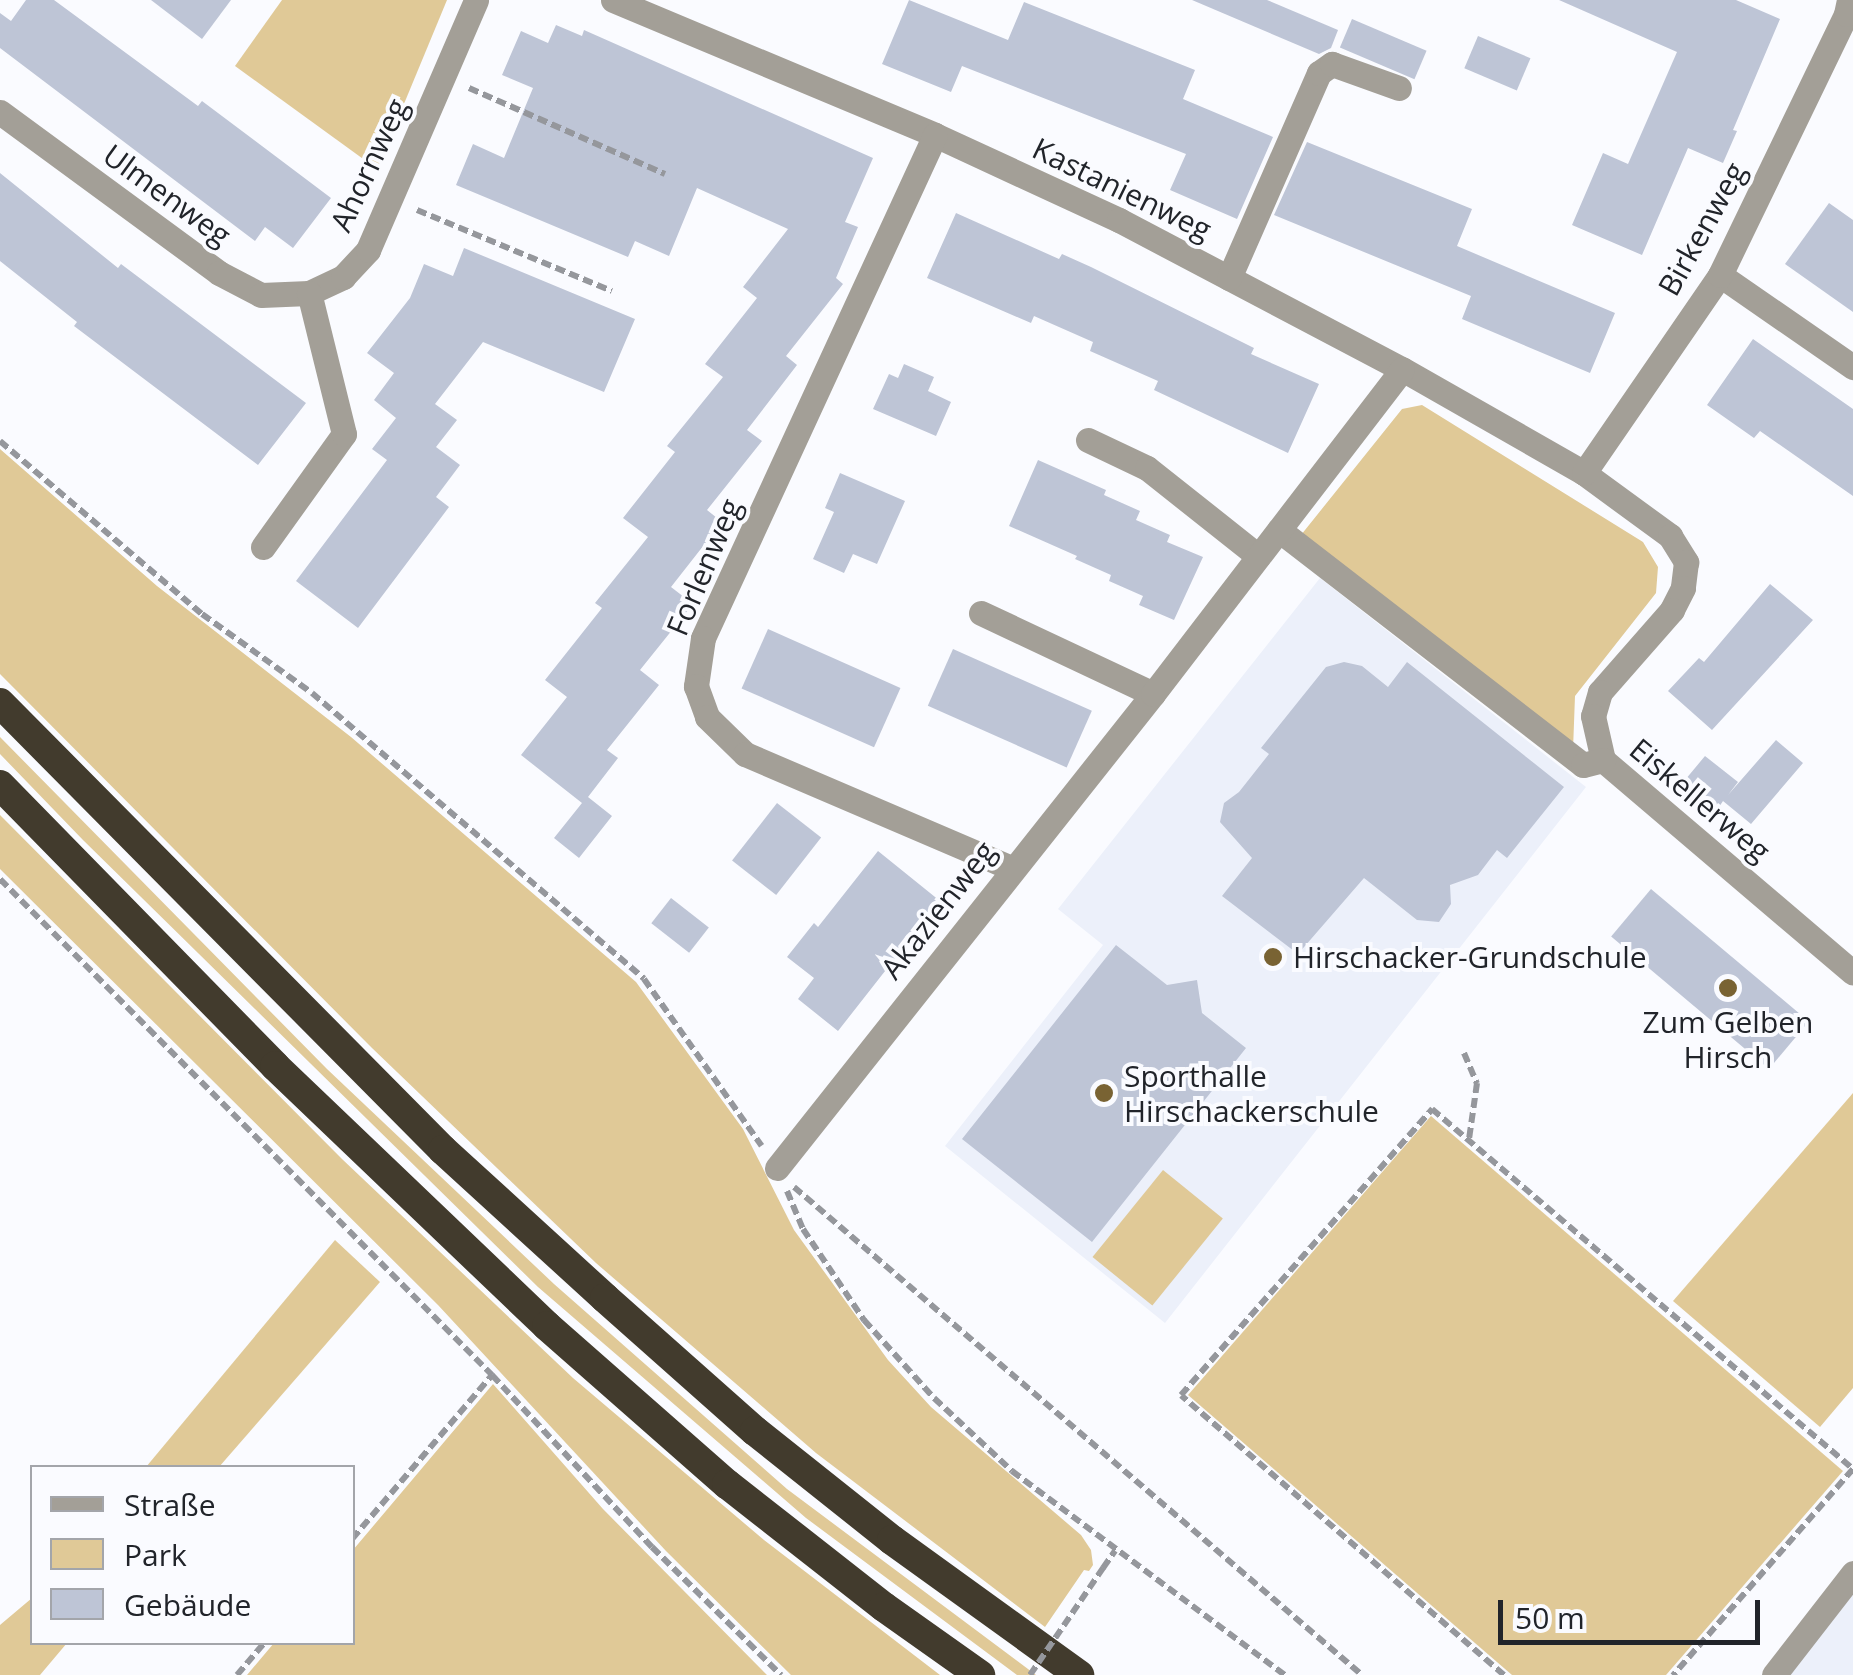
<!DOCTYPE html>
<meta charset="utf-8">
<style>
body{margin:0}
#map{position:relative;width:1853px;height:1675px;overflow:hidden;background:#fafbff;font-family:"Open Sans",sans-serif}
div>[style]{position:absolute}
.built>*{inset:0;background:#ecf0fa}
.green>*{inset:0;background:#e0c997;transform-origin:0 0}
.building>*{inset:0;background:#bec5d6;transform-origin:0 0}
.path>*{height:6px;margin-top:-3px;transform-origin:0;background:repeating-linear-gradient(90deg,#95979c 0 10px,transparent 0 15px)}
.minor>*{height:25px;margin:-12.5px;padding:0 12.5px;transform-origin:12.5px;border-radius:12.5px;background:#a39f97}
.highway>*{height:30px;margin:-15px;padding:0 15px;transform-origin:15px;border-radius:15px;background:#423b2d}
.path-bridge>*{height:6px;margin-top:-3px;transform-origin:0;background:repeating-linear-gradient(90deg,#95979c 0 10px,transparent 0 15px)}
.dots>*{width:28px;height:28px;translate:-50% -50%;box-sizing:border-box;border:5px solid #fafbff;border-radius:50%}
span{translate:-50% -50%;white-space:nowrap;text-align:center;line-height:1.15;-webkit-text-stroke:8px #fafbff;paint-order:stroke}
.street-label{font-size:30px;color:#21242a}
.poi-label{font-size:30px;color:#21242a}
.left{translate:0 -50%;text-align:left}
.legend{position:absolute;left:30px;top:1465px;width:325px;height:180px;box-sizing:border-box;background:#fafbff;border:2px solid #a3a5aa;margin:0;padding:12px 18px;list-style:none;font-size:30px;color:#21242a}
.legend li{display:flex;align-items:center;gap:20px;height:50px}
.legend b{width:50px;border:2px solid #a3a5aa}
.scale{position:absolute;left:1498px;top:1600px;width:262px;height:45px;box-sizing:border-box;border:5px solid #21242a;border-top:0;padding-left:12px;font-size:30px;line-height:35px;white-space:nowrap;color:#21242a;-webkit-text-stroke:8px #fafbff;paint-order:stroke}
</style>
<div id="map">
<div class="built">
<i style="clip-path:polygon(1320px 578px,1586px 787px,1165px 1323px,945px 1146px,1103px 945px,1058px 909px)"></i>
<i style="clip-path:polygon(1853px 1593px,1853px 1675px,1784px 1675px)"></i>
</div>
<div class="green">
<i style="clip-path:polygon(282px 0,447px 0,377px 169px,235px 66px)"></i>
<i style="clip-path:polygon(1422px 405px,1643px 542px,1658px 567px,1656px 593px,1575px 696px,1573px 750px,1301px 535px,1402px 409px)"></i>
<i style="clip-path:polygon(0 449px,157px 586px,351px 737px,636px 982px,743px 1129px,794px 1230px,888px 1360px,931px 1407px,1081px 1535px,1091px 1550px,1093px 1565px,1089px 1571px,1084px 1570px,1045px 1627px,816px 1453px,596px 1263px,372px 1048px,0 674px)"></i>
<i style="clip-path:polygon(0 737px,327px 1069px,554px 1284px,787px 1489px,1036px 1675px,1017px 1675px,806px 1518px,538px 1287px,83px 840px,0 754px)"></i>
<i style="clip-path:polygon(0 815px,342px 1159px,573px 1378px,764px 1540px,940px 1675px,791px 1675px,666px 1551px,438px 1305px,0 869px)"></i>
<i style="clip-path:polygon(1853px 1093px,1853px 1388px,1820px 1427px,1673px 1301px)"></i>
<i style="clip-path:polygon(1431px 1116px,1843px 1471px,1666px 1675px,1512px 1675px,1188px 1395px)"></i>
<i style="left:1163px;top:1170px;width:77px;height:112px;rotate:39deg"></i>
<i style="clip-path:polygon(335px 1240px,380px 1282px,219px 1467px,146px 1467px)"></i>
<i style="clip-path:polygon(493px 1384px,603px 1509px,767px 1675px,247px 1675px,274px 1643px,352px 1642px,353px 1550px)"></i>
<i style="clip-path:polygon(32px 1598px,32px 1642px,67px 1643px,40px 1675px,0 1675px,0 1625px)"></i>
</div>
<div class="building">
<i style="clip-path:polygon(26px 0,54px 0,198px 106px,202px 101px,331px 198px,293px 248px,265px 227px,255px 241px,0 48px,0 13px,11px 21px)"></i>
<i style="clip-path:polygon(151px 0,231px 0,202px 39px)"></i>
<i style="clip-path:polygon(909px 0,1008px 40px,1024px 2px,1195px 70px,1183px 99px,1273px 137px,1237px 219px,1170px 190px,1186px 154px,962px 66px,951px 92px,882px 64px)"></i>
<i style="clip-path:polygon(1192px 0,1267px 0,1338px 30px,1331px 48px,1319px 54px)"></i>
<i style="clip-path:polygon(1559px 0,1736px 0,1780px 19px,1733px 130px,1737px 131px,1723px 163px,1688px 148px,1642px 255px,1572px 225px,1603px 153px,1628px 164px,1677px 52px)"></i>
<i style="left:1352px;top:19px;width:81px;height:31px;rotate:23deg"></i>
<i style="clip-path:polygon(556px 25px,582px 36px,584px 30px,873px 158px,845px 222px,858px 227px,836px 278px,843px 284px,786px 356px,797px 365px,747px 430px,762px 441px,707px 510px,722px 522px,671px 587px,693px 604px,640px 670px,659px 685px,607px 750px,618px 758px,588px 797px,612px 816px,579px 858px,554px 838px,582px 803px,521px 755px,567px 697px,545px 680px,602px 608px,595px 603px,648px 537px,623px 518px,675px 452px,667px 446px,723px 377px,705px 364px,757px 298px,743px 287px,788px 229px,697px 188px,669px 256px,635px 241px,628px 257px,456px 185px,473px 144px,504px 158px,533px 88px,502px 75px,521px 31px,548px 43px)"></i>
<i style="left:1478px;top:36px;width:57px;height:35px;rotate:23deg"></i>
<i style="clip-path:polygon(1307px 142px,1472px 209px,1457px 246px,1615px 313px,1590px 373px,1462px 319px,1471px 296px,1274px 215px)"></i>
<i style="clip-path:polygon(0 173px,118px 268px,121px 264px,306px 403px,258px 465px,74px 326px,77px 322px,0 261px)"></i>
<i style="clip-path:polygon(1829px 203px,1853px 220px,1853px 312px,1785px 264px)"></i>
<i style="clip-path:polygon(956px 213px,1059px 259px,1062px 254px,1091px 267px,1254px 348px,1251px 354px,1319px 384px,1288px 453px,1154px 390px,1158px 381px,1090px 351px,1093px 342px,1034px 316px,1031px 323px,927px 278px)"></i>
<i style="clip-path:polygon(464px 248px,635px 319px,604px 392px,483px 342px,435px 404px,457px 420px,436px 447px,460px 465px,436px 497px,449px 507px,358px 628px,296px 581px,387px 460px,372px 449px,396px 418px,374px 400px,394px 373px,367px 353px,410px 298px,424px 264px,453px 276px)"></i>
<i style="clip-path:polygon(1753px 339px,1853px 409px,1853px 496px,1760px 431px,1754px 438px,1707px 405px)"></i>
<i style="clip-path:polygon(904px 364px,934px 377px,928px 391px,951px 402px,936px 436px,873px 409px,889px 374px,898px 378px)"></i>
<i style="clip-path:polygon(1038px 460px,1106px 490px,1104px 495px,1140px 511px,1136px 520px,1170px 535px,1167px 542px,1203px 557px,1174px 620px,1139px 605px,1143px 596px,1109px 581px,1111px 575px,1075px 559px,1077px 556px,1009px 526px)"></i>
<i style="clip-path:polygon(840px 473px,905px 501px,877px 564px,853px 554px,844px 573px,813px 559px,834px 512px,825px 508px)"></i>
<i style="clip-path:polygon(1770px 584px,1813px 620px,1712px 730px,1668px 691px,1699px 658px,1704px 662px)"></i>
<i style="left:768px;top:629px;width:145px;height:65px;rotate:24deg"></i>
<i style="left:953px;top:649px;width:152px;height:62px;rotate:24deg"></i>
<i style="clip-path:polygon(1344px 662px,1362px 666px,1388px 687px,1407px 662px,1564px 787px,1507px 858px,1497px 850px,1478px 875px,1450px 885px,1451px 904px,1439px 922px,1417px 920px,1364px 878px,1298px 954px,1222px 896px,1252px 858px,1220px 822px,1224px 803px,1239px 792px,1269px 754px,1261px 748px,1326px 667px)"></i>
<i style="clip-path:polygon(1776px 740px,1803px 763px,1751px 824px,1723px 801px,1719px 807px,1685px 780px,1705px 756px,1738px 782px,1728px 795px)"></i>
<i style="left:777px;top:803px;width:56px;height:73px;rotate:38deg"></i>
<i style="clip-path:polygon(878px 851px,940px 901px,838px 1031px,798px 999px,814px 978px,787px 957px,814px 923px,818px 927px)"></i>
<i style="left:1651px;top:889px;width:206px;height:62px;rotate:40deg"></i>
<i style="left:671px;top:898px;width:48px;height:32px;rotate:38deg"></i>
<i style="clip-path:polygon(1116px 945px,1167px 985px,1197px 980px,1202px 1013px,1246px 1048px,1092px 1242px,962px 1139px)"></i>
</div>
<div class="path">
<i style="left:469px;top:88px;width:214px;rotate:23.7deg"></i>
<i style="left:417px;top:210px;width:211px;rotate:22.6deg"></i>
<i style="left:0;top:441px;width:266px;rotate:40.6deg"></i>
<i style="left:202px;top:614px;width:135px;rotate:35.7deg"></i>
<i style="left:312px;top:693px;width:438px;rotate:40.7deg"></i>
<i style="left:644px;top:979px;width:204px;rotate:54.8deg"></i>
<i style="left:0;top:879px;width:699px;rotate:45.23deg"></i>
<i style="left:492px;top:1375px;width:235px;rotate:47.1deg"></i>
<i style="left:652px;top:1547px;width:182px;rotate:44.8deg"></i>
<i style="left:1464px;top:1053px;width:33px;rotate:67deg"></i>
<i style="left:1477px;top:1083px;width:57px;rotate:98.1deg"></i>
<i style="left:794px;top:1187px;width:749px;rotate:40.67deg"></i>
<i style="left:787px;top:1191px;width:41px;rotate:67.2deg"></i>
<i style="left:803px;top:1229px;width:110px;rotate:56.2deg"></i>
<i style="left:864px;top:1320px;width:105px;rotate:48.1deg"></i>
<i style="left:934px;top:1398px;width:107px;rotate:43.1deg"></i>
<i style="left:1012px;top:1471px;width:341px;rotate:36.8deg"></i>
<i style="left:352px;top:1539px;width:216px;rotate:-49.5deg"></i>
<i style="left:1103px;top:1568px;width:21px;rotate:-55deg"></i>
<i style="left:237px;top:1675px;width:43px;rotate:-49.7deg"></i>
<i style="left:1504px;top:1675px;width:427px;rotate:-139.1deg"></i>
<i style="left:1181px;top:1395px;width:381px;rotate:-48.7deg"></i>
<i style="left:1432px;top:1109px;width:554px;rotate:40.53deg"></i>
<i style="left:1853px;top:1469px;width:274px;rotate:131.1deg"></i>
</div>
<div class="minor">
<i style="left:613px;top:0;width:349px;rotate:22.7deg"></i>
<i style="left:935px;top:135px;width:203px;rotate:24.8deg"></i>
<i style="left:1119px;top:220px;width:320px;rotate:27.8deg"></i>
<i style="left:1402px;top:369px;width:210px;rotate:29.7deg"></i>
<i style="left:1584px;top:473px;width:107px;rotate:36.2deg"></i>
<i style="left:1670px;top:536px;width:31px;rotate:58deg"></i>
<i style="left:1686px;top:562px;width:26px;rotate:97deg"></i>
<i style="left:1683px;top:588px;width:25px;rotate:117deg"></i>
<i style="left:1672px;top:610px;width:109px;rotate:131.3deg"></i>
<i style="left:1600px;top:692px;width:25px;rotate:106deg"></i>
<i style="left:1593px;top:716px;width:45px;rotate:77.2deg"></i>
<i style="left:1603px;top:760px;width:328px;rotate:40.4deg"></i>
<i style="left:0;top:112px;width:272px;rotate:36.3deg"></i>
<i style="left:219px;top:273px;width:47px;rotate:27.6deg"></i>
<i style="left:261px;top:295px;width:48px;rotate:-2.4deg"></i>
<i style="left:309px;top:293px;width:38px;rotate:-25deg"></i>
<i style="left:343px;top:277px;width:37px;rotate:-47deg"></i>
<i style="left:368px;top:250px;width:272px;rotate:-66.6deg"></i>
<i style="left:935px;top:135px;width:554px;rotate:114.76deg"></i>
<i style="left:703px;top:638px;width:49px;rotate:98.3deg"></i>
<i style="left:696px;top:686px;width:33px;rotate:70deg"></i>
<i style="left:707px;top:717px;width:53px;rotate:44.2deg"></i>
<i style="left:745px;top:754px;width:289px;rotate:23.2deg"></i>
<i style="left:1720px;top:275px;width:162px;rotate:34.7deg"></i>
<i style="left:1229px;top:278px;width:224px;rotate:-66.3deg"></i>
<i style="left:1319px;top:73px;width:16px;rotate:-35deg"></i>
<i style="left:1332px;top:64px;width:71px;rotate:19.7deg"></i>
<i style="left:1088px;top:440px;width:65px;rotate:25.4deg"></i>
<i style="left:1147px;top:468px;width:142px;rotate:38.4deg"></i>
<i style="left:1584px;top:473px;width:240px;rotate:-55.5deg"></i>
<i style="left:1720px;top:275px;width:290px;rotate:-64.2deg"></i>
<i style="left:1846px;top:14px;width:14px;rotate:-78deg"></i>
<i style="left:1279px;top:530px;width:384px;rotate:37.7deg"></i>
<i style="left:1583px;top:765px;width:21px;rotate:-14deg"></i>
<i style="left:263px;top:547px;width:139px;rotate:-54.4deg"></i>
<i style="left:344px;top:434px;width:145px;rotate:-103.9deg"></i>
<i style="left:981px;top:613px;width:190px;rotate:25.2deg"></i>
<i style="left:777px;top:1168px;width:605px;rotate:-51.58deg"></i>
<i style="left:1153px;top:694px;width:409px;rotate:-52.5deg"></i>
<i style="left:1774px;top:1675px;width:129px;rotate:-52.2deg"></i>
</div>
<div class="highway">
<i style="left:0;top:703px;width:629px;rotate:45.26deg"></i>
<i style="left:443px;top:1150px;width:219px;rotate:42.4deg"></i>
<i style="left:605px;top:1298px;width:200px;rotate:41.6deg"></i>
<i style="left:755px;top:1431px;width:175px;rotate:38.5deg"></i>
<i style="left:892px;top:1540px;width:231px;rotate:35.8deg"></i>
<i style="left:0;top:785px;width:393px;rotate:45.6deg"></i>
<i style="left:275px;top:1066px;width:376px;rotate:43.7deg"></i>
<i style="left:547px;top:1326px;width:240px;rotate:41.3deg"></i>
<i style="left:727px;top:1484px;width:199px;rotate:38.1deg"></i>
<i style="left:884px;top:1607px;width:118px;rotate:35.3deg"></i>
</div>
<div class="path-bridge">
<i style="left:1030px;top:1675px;width:130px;rotate:-55.7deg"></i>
</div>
<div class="dots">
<i style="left:1273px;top:957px;background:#796333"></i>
<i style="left:1728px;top:988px;background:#796333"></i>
<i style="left:1104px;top:1093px;background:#796333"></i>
</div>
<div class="street-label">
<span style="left:369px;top:165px;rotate:-65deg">Ahornweg</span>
<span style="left:1122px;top:189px;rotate:26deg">Kastanienweg</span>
<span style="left:167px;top:195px;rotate:36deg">Ulmenweg</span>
<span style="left:1702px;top:229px;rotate:-61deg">Birkenweg</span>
<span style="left:704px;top:567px;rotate:-67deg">Forlenweg</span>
<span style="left:1700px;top:800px;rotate:40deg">Eiskellerweg</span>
<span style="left:938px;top:910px;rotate:-52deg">Akazienweg</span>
</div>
<div class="poi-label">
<span class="left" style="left:1293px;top:957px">Hirschacker-Grundschule</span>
<span style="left:1728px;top:1039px">Zum Gelben<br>Hirsch</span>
<span class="left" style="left:1124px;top:1093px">Sporthalle<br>Hirschackerschule</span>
</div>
<ul class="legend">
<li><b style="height:12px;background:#a39f97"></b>Straße</li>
<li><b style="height:28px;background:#e0c997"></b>Park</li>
<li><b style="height:28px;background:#bec5d6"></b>Gebäude</li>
</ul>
<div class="scale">50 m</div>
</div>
